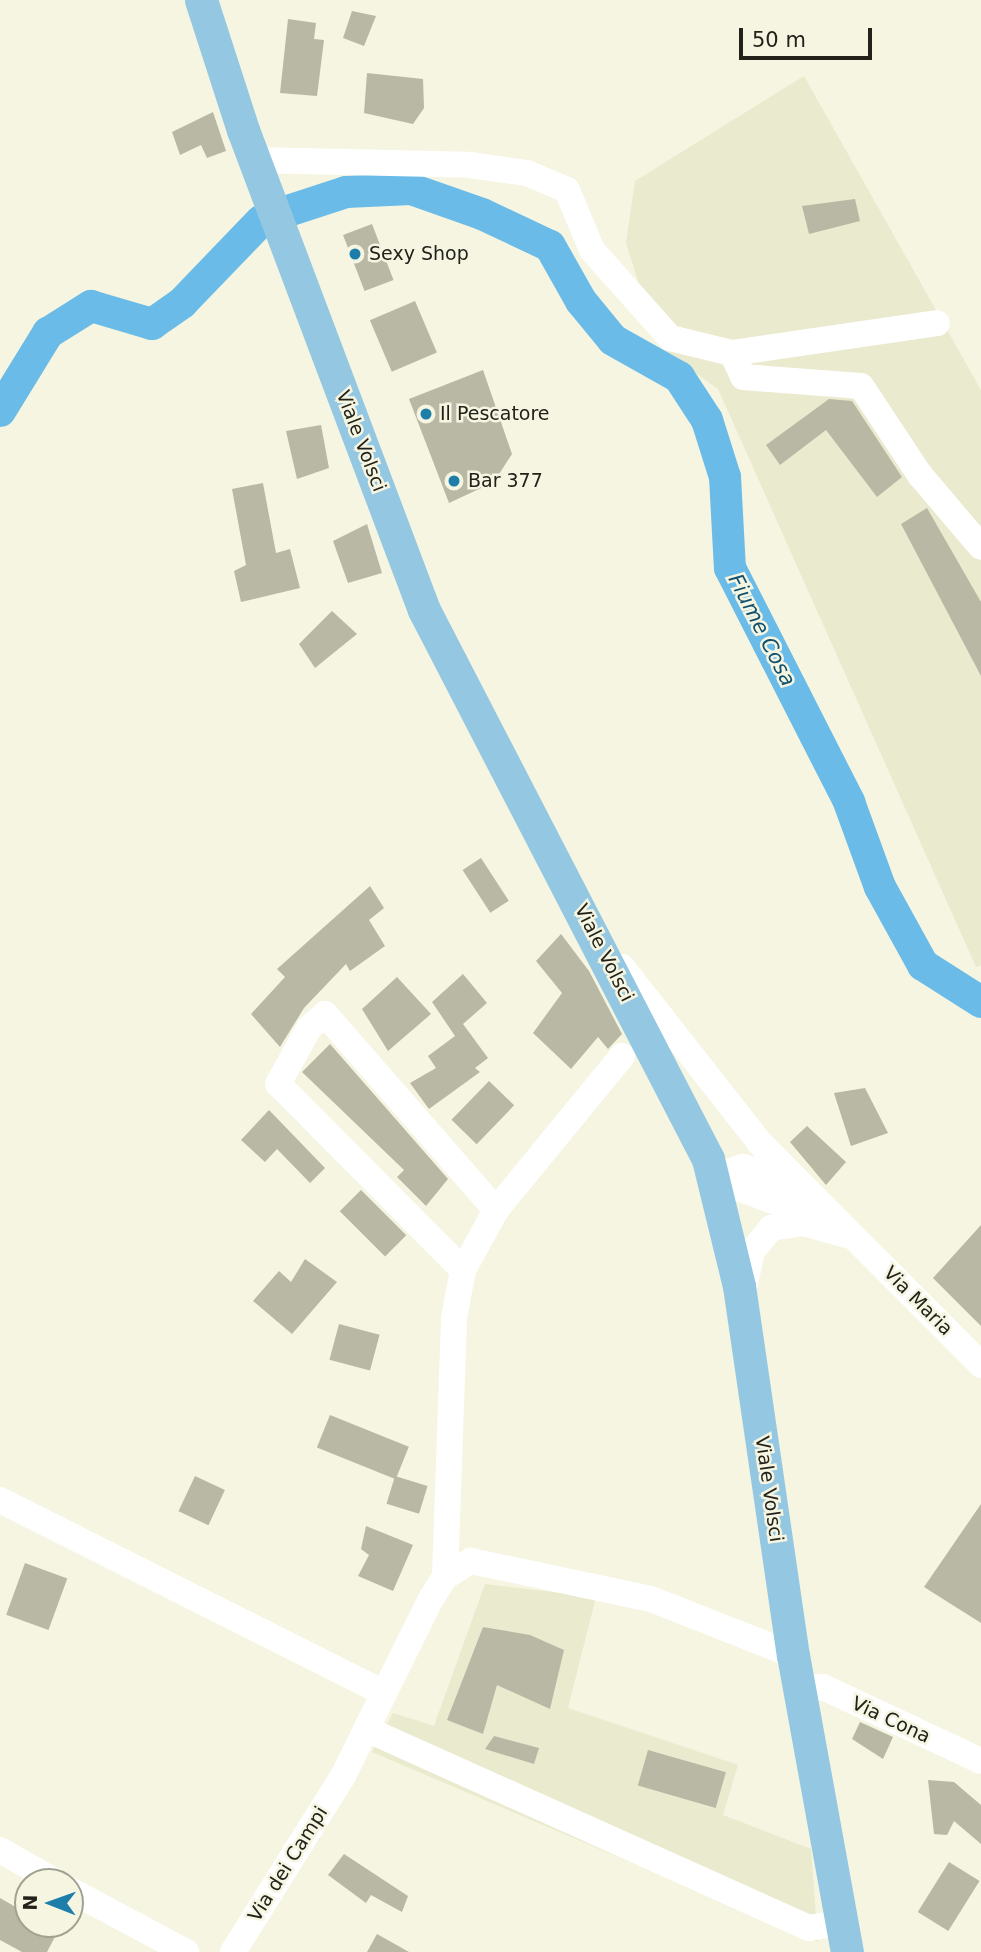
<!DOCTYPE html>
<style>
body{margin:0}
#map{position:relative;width:981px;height:1952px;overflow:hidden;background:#f5f5e1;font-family:"DejaVu Sans",sans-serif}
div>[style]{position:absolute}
.built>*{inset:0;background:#eaeace}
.river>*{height:32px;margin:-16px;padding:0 16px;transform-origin:16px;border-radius:16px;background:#6abbe7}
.building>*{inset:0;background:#b9b8a5;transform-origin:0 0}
.minor>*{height:26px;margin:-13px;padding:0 13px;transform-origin:13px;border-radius:13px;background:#fff}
.major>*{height:33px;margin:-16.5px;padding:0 16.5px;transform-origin:16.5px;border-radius:16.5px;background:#94c7e2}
.dots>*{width:19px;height:19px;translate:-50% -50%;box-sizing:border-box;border:4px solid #f5f5e1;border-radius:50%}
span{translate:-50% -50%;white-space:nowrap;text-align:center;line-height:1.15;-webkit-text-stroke:5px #f5f5e1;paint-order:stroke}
.poi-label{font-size:19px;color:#22221b}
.left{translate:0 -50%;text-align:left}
.street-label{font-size:19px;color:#22221b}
.water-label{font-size:21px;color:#0e506e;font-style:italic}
.north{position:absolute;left:14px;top:1868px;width:70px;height:70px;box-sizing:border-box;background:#f5f5e1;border:2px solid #a1a192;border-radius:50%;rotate:271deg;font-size:19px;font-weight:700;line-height:28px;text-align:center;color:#22221b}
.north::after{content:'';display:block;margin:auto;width:24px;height:32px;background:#1d7eaa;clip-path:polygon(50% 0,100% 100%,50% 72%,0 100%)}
.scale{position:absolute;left:739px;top:28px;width:133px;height:32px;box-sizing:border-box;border:4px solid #22221b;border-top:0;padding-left:9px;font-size:21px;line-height:24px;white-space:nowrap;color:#22221b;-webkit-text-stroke:5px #f5f5e1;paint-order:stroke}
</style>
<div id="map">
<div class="built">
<i style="clip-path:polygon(804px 76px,981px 390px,981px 965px,976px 967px,718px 389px,659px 347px,626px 243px,635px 181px)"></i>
<i style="clip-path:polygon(485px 1584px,596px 1597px,568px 1708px,738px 1765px,723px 1815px,811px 1849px,818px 1942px,372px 1752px,393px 1713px,434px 1726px)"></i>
</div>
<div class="river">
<i style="left:291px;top:210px;width:58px;rotate:-18.1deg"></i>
<i style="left:346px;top:192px;width:65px;rotate:-2.6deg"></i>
<i style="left:411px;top:189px;width:75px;rotate:19.4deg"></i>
<i style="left:482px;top:214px;width:75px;rotate:25.2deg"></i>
<i style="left:550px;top:246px;width:63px;rotate:60.6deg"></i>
<i style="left:581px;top:301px;width:50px;rotate:50.6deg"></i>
<i style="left:613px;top:340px;width:76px;rotate:29.3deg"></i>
<i style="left:679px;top:377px;width:51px;rotate:56.9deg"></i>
<i style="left:707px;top:420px;width:60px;rotate:72.5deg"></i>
<i style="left:725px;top:477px;width:91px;rotate:86.9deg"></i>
<i style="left:730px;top:568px;width:263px;rotate:63deg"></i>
<i style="left:849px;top:802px;width:90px;rotate:70deg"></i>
<i style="left:880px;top:887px;width:89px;rotate:61.1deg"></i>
<i style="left:923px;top:965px;width:69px;rotate:32.5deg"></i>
<i style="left:0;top:411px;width:92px;rotate:-58.4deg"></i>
<i style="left:48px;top:333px;width:51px;rotate:-32.1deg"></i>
<i style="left:91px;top:306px;width:64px;rotate:16.4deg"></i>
<i style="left:152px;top:324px;width:37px;rotate:-35deg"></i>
<i style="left:182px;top:303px;width:114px;rotate:-46.1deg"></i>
</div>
<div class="building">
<i style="clip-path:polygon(352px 11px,376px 16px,364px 46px,343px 38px)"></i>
<i style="clip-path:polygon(288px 19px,316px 23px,314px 39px,324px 40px,317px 96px,280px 93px)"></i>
<i style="clip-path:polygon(367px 73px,423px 79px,424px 108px,413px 124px,364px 113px)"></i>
<i style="clip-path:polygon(213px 112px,226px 151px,207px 158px,201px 145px,180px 155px,172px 132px)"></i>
<i style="clip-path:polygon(855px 199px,860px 221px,809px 234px,802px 206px)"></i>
<i style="left:372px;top:224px;width:60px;height:31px;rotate:69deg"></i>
<i style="left:415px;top:301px;width:56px;height:49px;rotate:67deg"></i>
<i style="clip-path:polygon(483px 370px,512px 454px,494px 482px,449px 503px,409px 399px)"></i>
<i style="clip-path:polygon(829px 399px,852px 401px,902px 477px,877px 497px,826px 430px,780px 465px,766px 445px)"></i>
<i style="clip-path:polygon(321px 425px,329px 468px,297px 479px,286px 431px)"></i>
<i style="clip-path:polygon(263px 483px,276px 553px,290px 549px,300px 588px,241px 602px,234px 571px,246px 565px,232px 489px)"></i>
<i style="clip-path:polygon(927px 508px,981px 602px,981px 676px,901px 524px)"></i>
<i style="clip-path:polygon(367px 524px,382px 573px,348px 583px,333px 541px)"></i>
<i style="clip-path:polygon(332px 611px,357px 634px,315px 668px,299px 644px)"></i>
<i style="left:481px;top:858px;width:51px;height:22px;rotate:57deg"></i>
<i style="clip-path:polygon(370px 886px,384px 908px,369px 920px,385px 946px,350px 971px,346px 964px,304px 1008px,280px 1047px,251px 1014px,285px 977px,277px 969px)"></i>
<i style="clip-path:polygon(561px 934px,589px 971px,622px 1034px,608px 1049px,598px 1037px,571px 1069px,533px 1033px,562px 993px,536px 961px)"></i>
<i style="clip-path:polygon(463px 974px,487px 1003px,463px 1024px,488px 1058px,475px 1068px,480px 1072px,429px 1109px,410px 1083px,436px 1068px,428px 1056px,455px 1036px,432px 1002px)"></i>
<i style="clip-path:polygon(397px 977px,431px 1014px,388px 1051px,362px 1009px)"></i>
<i style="clip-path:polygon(330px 1044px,448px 1179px,426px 1206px,397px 1177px,404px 1170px,302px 1072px)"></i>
<i style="left:489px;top:1081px;width:35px;height:54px;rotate:44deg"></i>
<i style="clip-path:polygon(865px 1088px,888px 1133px,851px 1146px,834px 1093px)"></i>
<i style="clip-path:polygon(269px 1110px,325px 1168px,310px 1183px,277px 1149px,265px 1162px,241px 1140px)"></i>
<i style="clip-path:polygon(807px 1126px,846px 1162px,826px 1185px,790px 1142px)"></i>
<i style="left:361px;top:1190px;width:64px;height:30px;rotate:45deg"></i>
<i style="clip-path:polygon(981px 1225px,981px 1326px,933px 1278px)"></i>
<i style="clip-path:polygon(305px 1259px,337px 1282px,292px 1334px,253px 1301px,279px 1271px,291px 1282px)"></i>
<i style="left:339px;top:1324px;width:42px;height:37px;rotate:15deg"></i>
<i style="left:330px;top:1415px;width:85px;height:35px;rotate:22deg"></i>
<i style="left:195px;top:1476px;width:33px;height:39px;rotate:25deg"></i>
<i style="left:395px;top:1476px;width:34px;height:29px;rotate:17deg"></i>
<i style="clip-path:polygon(981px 1504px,981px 1623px,924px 1587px)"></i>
<i style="clip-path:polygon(366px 1526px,413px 1545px,393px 1591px,358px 1576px,369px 1555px,361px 1549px)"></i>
<i style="left:25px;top:1563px;width:45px;height:55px;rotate:20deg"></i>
<i style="clip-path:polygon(483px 1627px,530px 1635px,564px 1650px,550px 1709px,497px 1685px,483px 1734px,447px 1720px)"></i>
<i style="clip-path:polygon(860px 1722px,893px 1737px,883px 1759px,852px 1739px)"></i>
<i style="clip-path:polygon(494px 1736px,539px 1748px,534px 1764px,485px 1749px)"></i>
<i style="left:648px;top:1750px;width:81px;height:37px;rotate:16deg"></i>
<i style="clip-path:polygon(928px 1780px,954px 1782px,981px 1805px,981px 1844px,954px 1821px,947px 1835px,934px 1834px)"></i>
<i style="clip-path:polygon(344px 1854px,408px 1896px,402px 1912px,371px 1895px,366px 1903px,328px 1875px)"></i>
<i style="left:949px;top:1862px;width:36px;height:59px;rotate:32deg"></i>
<i style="clip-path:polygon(0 1898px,28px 1914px,28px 1924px,58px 1931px,47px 1952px,22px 1952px,0 1940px)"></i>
<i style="clip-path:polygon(377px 1934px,409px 1952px,367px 1952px)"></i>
</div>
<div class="minor">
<i style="left:255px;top:160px;width:214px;rotate:1.3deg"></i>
<i style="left:469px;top:165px;width:59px;rotate:7.9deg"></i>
<i style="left:527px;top:173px;width:43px;rotate:23deg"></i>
<i style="left:567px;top:190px;width:65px;rotate:67.4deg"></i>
<i style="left:592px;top:250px;width:118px;rotate:48.4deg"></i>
<i style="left:670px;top:338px;width:64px;rotate:13.6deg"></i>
<i style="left:732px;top:353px;width:207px;rotate:-8.3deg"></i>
<i style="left:732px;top:353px;width:26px;rotate:65deg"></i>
<i style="left:743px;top:377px;width:118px;rotate:4.4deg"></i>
<i style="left:861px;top:386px;width:107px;rotate:56.5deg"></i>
<i style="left:920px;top:475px;width:94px;rotate:49.7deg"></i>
<i style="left:622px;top:967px;width:222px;rotate:51.9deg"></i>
<i style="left:759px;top:1142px;width:315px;rotate:45.1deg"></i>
<i style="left:712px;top:1178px;width:122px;rotate:20.7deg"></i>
<i style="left:712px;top:1178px;width:33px;rotate:-20deg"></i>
<i style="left:743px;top:1167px;width:50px;rotate:16.3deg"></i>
<i style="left:463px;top:1270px;width:262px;rotate:-134.8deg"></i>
<i style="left:278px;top:1084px;width:64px;rotate:-61deg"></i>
<i style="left:309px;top:1028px;width:21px;rotate:-41deg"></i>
<i style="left:325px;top:1014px;width:260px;rotate:48.9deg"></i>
<i style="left:743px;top:1293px;width:43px;rotate:-77.9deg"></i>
<i style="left:752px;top:1251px;width:30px;rotate:-50deg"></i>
<i style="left:771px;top:1228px;width:32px;rotate:-9deg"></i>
<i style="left:803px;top:1223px;width:45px;rotate:15.6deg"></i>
<i style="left:0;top:1500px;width:430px;rotate:26.7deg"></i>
<i style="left:445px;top:1577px;width:259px;rotate:-88deg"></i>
<i style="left:454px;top:1318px;width:49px;rotate:-79.4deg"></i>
<i style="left:463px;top:1270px;width:68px;rotate:-61.2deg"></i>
<i style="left:496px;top:1210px;width:199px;rotate:-50.7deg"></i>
<i style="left:799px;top:1688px;width:24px;rotate:-2deg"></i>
<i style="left:823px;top:1687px;width:174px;rotate:25.1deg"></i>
<i style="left:366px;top:1729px;width:486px;rotate:24.2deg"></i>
<i style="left:809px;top:1928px;width:34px;rotate:-10deg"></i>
<i style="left:0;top:1850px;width:64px;rotate:29.7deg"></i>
<i style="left:70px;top:1890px;width:132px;rotate:28.1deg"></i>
<i style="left:233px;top:1952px;width:208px;rotate:-58deg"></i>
<i style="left:343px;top:1776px;width:198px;rotate:-63.6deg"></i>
<i style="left:431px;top:1599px;width:26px;rotate:-58deg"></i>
<i style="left:445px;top:1577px;width:31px;rotate:-32deg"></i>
<i style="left:471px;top:1561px;width:184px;rotate:11.9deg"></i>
<i style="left:651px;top:1599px;width:153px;rotate:21.5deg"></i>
</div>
<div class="major">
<i style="left:201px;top:0;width:137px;rotate:72.1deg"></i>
<i style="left:243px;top:130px;width:513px;rotate:69.34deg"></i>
<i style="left:424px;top:610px;width:618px;rotate:62.65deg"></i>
<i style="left:708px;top:1159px;width:131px;rotate:76.3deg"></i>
<i style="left:739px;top:1286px;width:373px;rotate:81.7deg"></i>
<i style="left:793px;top:1655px;width:302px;rotate:79.7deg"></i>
</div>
<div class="dots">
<i style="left:355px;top:254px;background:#1d7eaa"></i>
<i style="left:426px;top:414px;background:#1d7eaa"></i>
<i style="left:454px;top:481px;background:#1d7eaa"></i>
</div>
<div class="poi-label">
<span class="left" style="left:369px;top:254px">Sexy Shop</span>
<span class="left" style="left:440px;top:414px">Il Pescatore</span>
<span class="left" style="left:468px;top:481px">Bar 377</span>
</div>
<div class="street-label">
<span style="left:361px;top:441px;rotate:69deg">Viale Volsci</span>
<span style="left:604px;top:953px;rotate:63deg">Viale Volsci</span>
<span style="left:918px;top:1301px;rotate:45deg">Via Maria</span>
<span style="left:769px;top:1489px;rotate:82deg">Viale Volsci</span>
<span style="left:891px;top:1720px;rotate:25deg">Via Cona</span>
<span style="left:288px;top:1864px;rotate:-58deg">Via dei Campi</span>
</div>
<div class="water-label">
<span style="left:762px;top:630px;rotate:63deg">Fiume Cosa</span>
</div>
<div class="north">N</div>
<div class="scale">50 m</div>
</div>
